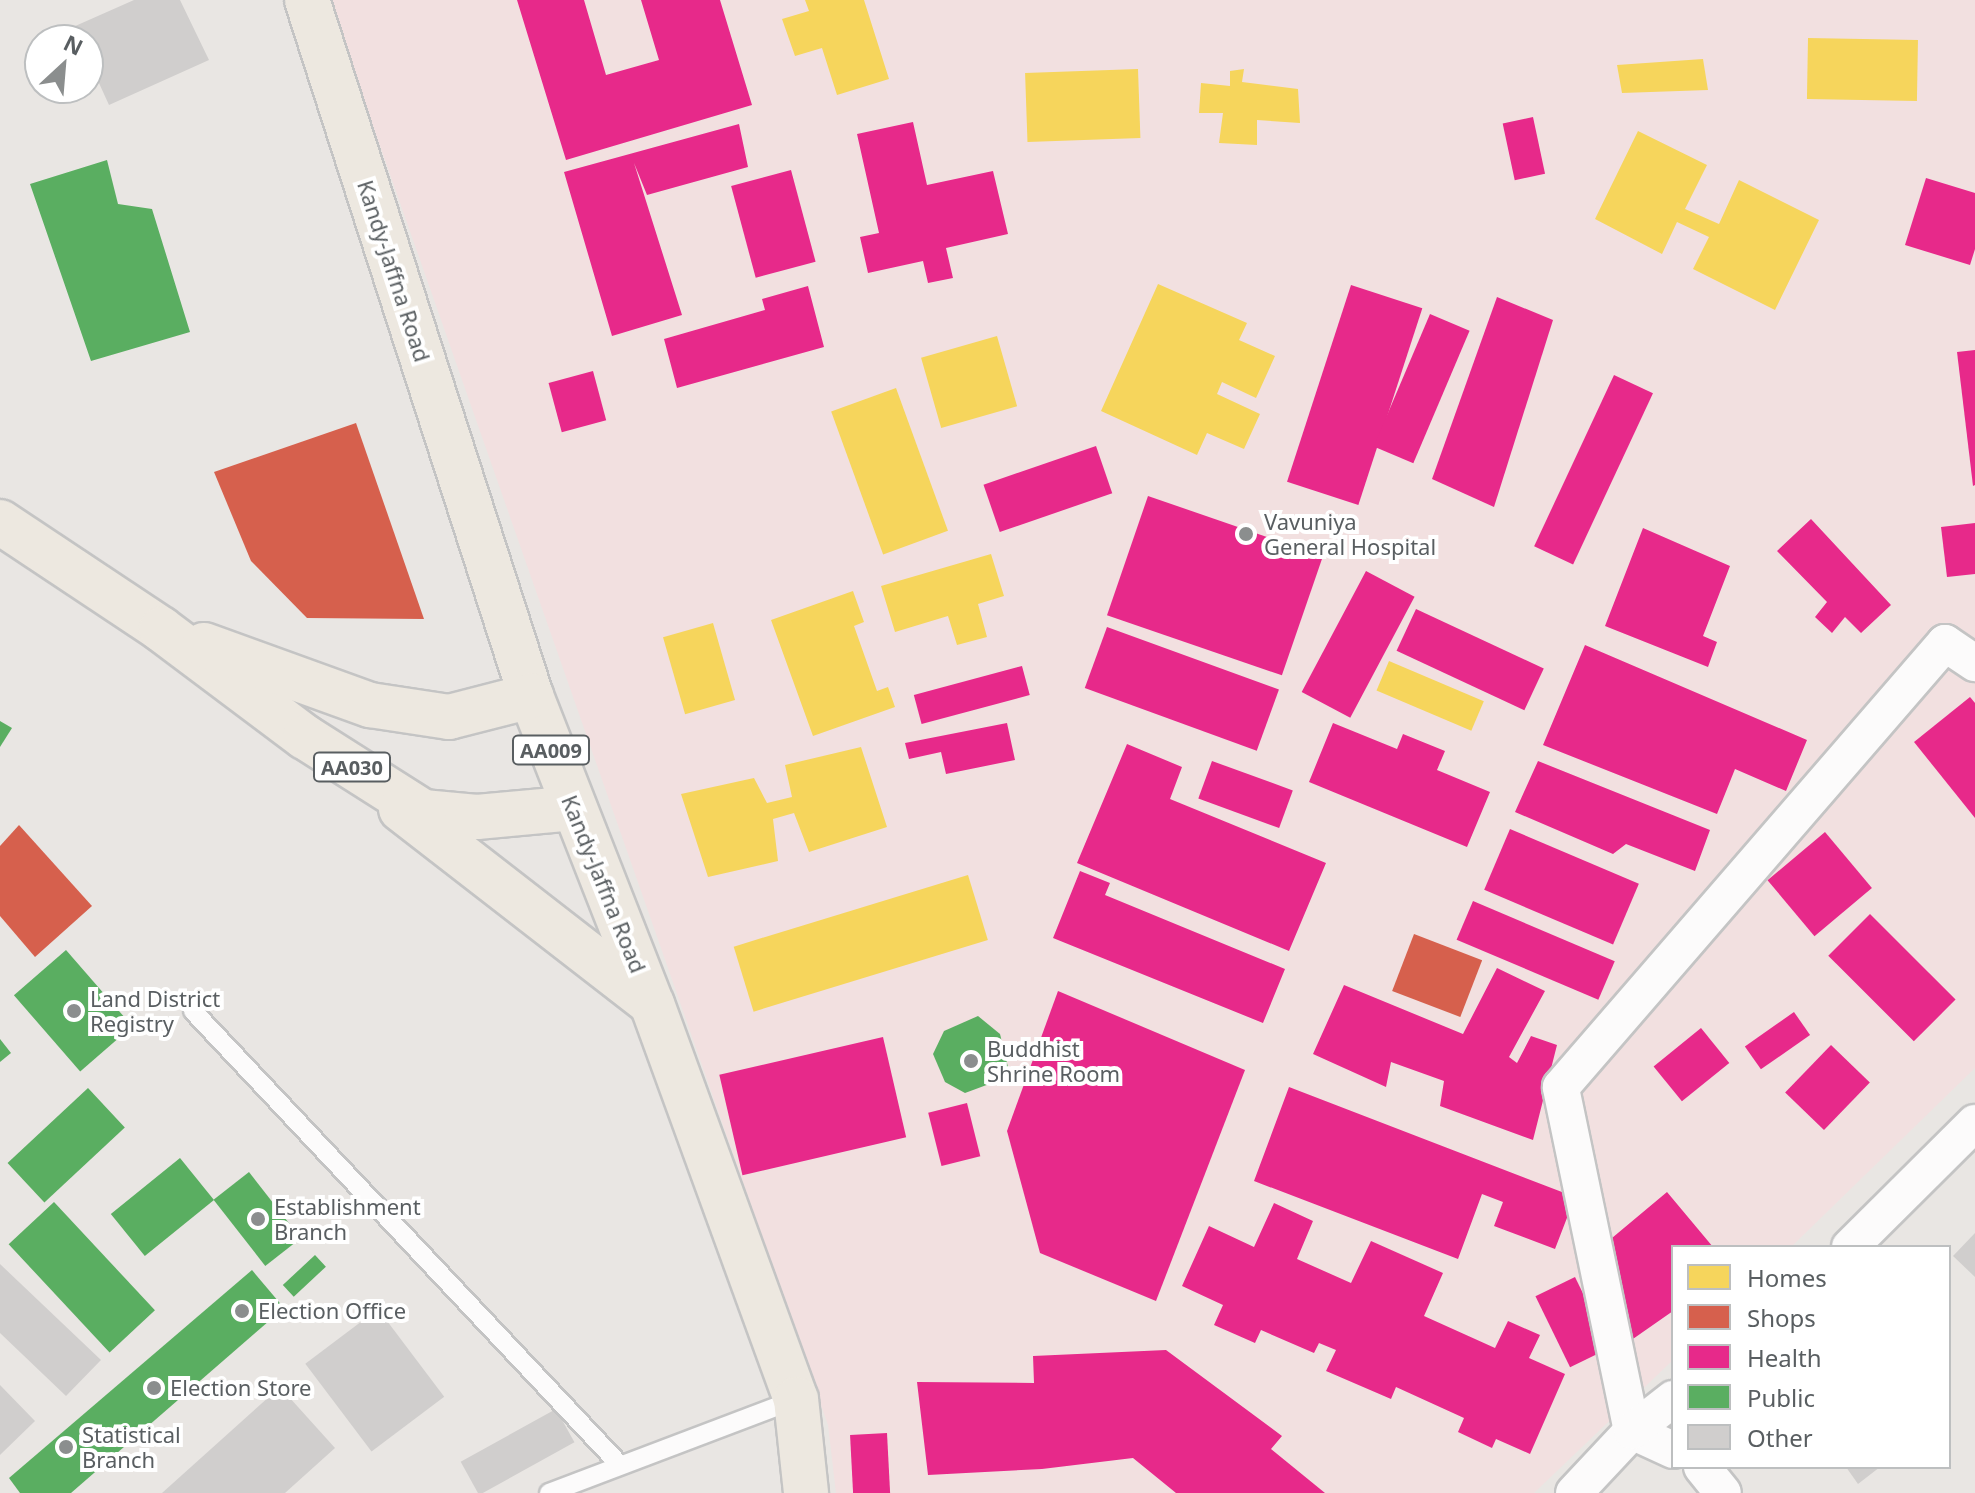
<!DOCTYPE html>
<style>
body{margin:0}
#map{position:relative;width:1975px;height:1493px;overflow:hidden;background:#e9e6e3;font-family:"Noto Sans",sans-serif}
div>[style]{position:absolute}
.medical>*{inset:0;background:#f2e0e0}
.homes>*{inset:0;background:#f6d55c;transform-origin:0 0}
.shops>*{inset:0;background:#d6604d;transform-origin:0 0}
.health>*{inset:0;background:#e7298a;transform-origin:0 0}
.public>*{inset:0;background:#5aae61;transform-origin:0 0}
.building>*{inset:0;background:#d0cecd;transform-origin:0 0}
.roads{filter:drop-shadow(2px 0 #c4c4c4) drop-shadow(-2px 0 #c4c4c4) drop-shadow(0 2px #c4c4c4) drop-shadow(0 -2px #c4c4c4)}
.lane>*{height:18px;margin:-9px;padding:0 9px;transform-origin:9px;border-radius:9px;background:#fcfbfb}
.street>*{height:36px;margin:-18px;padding:0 18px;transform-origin:18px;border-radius:18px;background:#fcfbfb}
.highway>*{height:44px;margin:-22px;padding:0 22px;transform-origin:22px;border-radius:22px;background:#ede8e0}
.dots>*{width:22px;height:22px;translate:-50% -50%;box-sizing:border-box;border:4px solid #fff;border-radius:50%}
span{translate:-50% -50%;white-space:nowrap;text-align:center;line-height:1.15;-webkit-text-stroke:8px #fff;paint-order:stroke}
.shield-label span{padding:2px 6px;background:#fff;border:2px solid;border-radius:6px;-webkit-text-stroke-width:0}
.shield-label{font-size:20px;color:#595e61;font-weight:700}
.street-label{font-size:22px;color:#595e61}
.poi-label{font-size:22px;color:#595e61}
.left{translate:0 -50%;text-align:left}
.legend{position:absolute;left:1671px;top:1245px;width:280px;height:224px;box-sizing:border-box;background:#fff;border:2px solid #bdbfc0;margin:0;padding:10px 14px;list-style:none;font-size:24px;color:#595e61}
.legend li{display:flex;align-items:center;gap:16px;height:40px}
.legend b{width:40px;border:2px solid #bdbfc0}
.north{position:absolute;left:24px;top:24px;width:80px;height:80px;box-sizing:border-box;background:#fff;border:2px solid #bdbfc0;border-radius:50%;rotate:26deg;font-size:22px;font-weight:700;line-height:32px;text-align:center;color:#595e61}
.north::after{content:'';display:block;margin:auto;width:28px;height:36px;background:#8b8e8e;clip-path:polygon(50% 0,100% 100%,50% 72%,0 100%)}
</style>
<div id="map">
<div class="medical">
<i style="clip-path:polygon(329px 0,1975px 0,1975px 1068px,1791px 1247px,1673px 1247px,1673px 1360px,1534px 1493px,836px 1493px,828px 1425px)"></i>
</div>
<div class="homes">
<i style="clip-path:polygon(805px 0,864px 0,889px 79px,837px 95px,822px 48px,795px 56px,782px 19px,809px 11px)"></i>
<i style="left:1808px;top:38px;width:110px;height:61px;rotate:1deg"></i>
<i style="clip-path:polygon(1703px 59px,1708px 90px,1622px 93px,1617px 65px)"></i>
<i style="left:1138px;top:69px;width:69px;height:113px;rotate:88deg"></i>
<i style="clip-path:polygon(1244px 69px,1242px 82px,1298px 89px,1300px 123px,1257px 120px,1257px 145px,1219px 143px,1223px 113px,1199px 113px,1201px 83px,1230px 86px,1230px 71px)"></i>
<i style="clip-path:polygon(1638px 131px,1707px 165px,1685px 209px,1719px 224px,1739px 180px,1819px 220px,1775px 310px,1693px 269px,1709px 237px,1677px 222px,1662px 254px,1595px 219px)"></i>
<i style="clip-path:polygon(1158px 284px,1247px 323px,1239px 340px,1275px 356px,1256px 398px,1222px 382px,1217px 394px,1260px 414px,1244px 449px,1207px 433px,1197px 455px,1101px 411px)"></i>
<i style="left:997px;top:336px;width:73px;height:79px;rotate:74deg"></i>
<i style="left:896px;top:388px;width:152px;height:69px;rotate:70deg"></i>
<i style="clip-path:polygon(991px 554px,1004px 596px,978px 604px,987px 637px,957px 645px,948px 616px,895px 632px,881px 586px)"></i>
<i style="clip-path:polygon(853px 591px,864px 622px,854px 626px,877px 691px,888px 687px,895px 707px,813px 736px,771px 620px)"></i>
<i style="left:713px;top:623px;width:80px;height:52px;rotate:74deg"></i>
<i style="left:1389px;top:661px;width:103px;height:32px;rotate:23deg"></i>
<i style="clip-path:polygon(861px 747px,887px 827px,809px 852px,794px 813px,773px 819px,778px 861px,708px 877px,681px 794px,754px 778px,767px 803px,792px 797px,785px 765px)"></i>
<i style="left:968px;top:875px;width:68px;height:245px;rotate:73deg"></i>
</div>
<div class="shops">
<i style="clip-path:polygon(356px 423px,424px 619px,307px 618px,251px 561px,214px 472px)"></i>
<i style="clip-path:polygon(19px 825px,92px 906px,35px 957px,0 916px,0 846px)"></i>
<i style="left:1414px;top:934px;width:73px;height:61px;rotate:21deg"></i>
</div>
<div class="health">
<i style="clip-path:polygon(517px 0,584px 0,606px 75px,659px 60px,641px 0,720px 0,752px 105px,566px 160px)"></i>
<i style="left:1533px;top:117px;width:58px;height:31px;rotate:78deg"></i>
<i style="clip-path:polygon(913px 122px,927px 185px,993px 171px,1008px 234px,946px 248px,953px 278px,928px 283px,923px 261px,868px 273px,860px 237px,879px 233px,857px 134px)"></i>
<i style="clip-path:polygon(739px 124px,748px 167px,647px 195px,634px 163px,682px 315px,612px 336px,564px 172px)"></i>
<i style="left:791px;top:170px;width:95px;height:62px;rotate:75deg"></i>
<i style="clip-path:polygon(1926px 178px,1975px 193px,1975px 249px,1970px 265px,1905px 245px)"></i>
<i style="left:1351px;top:285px;width:75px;height:207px;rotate:18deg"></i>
<i style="clip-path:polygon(808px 286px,824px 347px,677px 388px,664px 339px,765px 310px,762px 299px)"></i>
<i style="clip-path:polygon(1497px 297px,1553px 320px,1494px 507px,1432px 479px)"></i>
<i style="left:1430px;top:314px;width:43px;height:144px;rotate:23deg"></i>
<i style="clip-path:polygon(1975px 350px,1975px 485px,1973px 486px,1957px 352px)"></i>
<i style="left:593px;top:371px;width:51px;height:46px;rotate:75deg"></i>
<i style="left:1614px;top:375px;width:43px;height:189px;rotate:25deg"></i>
<i style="left:1096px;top:446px;width:50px;height:119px;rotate:71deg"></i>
<i style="left:1148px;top:496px;width:185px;height:126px;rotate:19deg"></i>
<i style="clip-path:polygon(1811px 519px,1891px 605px,1861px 633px,1845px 617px,1832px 633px,1815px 617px,1827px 602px,1777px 551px)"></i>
<i style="clip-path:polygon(1975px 523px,1975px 574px,1947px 577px,1941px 527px)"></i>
<i style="clip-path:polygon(1643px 528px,1730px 566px,1703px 636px,1717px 642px,1708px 667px,1605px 626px)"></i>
<i style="left:1366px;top:571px;width:55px;height:137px;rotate:28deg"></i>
<i style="left:1416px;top:609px;width:141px;height:46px;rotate:25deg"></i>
<i style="left:1107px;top:627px;width:183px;height:65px;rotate:20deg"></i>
<i style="clip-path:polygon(1585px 645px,1807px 740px,1786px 791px,1735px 769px,1717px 814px,1543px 745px)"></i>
<i style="left:1022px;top:666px;width:30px;height:112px;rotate:75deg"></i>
<i style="clip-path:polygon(1970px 697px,1975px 703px,1975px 818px,1914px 742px)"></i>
<i style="clip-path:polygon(1007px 723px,1015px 760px,946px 774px,941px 752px,909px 759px,905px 743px)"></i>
<i style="clip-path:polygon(1333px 723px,1397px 749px,1403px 734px,1445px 751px,1437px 770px,1490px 792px,1467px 847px,1309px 782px)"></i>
<i style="clip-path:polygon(1127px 744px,1182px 767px,1170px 799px,1326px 863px,1289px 951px,1077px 863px)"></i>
<i style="left:1212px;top:761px;width:86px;height:40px;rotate:20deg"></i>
<i style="clip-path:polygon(1538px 761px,1710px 830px,1695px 871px,1626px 844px,1613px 854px,1515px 812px)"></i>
<i style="left:1510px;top:829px;width:140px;height:66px;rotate:23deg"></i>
<i style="left:1825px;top:832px;width:73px;height:75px;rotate:50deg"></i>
<i style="clip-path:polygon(1080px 871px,1110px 883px,1105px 895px,1285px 969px,1263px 1023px,1053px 938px)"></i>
<i style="left:1473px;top:901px;width:154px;height:42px;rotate:23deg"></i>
<i style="left:1870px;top:914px;width:121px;height:59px;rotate:45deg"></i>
<i style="clip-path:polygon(1497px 968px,1545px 991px,1509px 1057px,1517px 1063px,1531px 1036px,1557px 1045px,1533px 1140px,1440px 1106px,1444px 1081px,1391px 1062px,1386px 1087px,1313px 1054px,1344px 985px,1463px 1034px)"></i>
<i style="clip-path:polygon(1058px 991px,1245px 1070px,1156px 1301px,1040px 1253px,1007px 1131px)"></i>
<i style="left:1794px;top:1012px;width:28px;height:60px;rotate:55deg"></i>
<i style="left:1701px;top:1028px;width:45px;height:61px;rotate:51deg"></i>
<i style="left:883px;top:1037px;width:103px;height:168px;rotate:77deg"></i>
<i style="left:1831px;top:1045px;width:54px;height:66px;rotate:44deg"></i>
<i style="clip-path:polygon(1289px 1087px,1575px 1197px,1555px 1249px,1494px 1226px,1503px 1202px,1482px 1194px,1458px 1259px,1254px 1181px)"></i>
<i style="left:967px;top:1103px;width:55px;height:40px;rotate:76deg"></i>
<i style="clip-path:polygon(1667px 1192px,1713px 1247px,1673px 1247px,1673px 1311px,1630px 1341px,1612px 1238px)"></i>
<i style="clip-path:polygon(1274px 1203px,1313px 1221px,1297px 1259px,1351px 1283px,1371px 1241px,1443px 1273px,1424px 1316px,1495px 1348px,1508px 1321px,1540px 1335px,1529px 1358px,1565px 1374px,1530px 1454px,1496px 1439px,1492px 1448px,1458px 1432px,1464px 1418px,1396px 1387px,1391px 1399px,1326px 1371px,1336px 1350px,1319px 1343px,1314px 1353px,1261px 1330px,1255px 1343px,1214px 1325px,1223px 1305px,1182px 1286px,1209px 1226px,1254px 1247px)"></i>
<i style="left:1575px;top:1277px;width:79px;height:44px;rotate:64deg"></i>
<i style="clip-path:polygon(1166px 1350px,1282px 1436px,1271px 1449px,1325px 1493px,1176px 1493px,1133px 1458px,1042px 1469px,928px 1475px,917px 1382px,1034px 1383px,1033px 1356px)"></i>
<i style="left:887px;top:1433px;width:60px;height:37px;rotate:87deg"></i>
</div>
<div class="public">
<i style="clip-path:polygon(107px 160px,118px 204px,152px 209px,190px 332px,91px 361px,30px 184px)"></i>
<i style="clip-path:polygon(0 721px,12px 728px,0 747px)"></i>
<i style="left:66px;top:950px;width:101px;height:69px;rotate:49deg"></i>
<i style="clip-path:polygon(978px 1016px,1000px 1034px,1008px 1067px,992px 1083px,965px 1093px,945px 1082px,933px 1054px,944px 1031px)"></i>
<i style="clip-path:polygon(0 1039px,11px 1053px,0 1062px)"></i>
<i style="left:88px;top:1088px;width:54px;height:110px;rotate:47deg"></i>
<i style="left:180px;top:1158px;width:54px;height:89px;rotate:51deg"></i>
<i style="left:249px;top:1172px;width:84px;height:45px;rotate:52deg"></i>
<i style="left:54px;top:1202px;width:148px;height:62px;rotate:47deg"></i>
<i style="left:315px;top:1255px;width:16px;height:44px;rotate:47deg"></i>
<i style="clip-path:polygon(252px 1270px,284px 1308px,71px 1493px,20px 1493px,9px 1478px)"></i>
</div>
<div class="building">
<i style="clip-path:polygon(134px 0,180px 0,209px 60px,109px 105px,88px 59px,88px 40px,79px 40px,73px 27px)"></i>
<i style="clip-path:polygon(1975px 1233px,1975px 1277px,1953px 1256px)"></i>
<i style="clip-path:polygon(0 1264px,101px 1360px,66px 1396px,0 1333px)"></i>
<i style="left:378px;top:1309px;width:110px;height:91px;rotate:53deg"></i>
<i style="clip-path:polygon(0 1385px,35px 1421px,0 1455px)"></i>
<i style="clip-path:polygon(280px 1387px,335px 1448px,285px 1493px,162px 1493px)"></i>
<i style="left:556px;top:1409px;width:38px;height:109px;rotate:61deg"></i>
<i style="clip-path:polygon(1846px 1467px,1880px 1467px,1858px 1484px)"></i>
</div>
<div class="roads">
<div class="lane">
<i style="left:193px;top:1011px;width:623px;rotate:46.76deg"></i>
<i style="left:549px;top:1493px;width:264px;rotate:-20.8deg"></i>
</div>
<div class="street">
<i style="left:1850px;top:1247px;width:176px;rotate:-44.8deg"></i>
<i style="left:1673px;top:1450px;width:45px;rotate:-155.1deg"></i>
<i style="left:1632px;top:1431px;width:351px;rotate:-101.7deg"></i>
<i style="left:1561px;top:1087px;width:587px;rotate:-49.14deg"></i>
<i style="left:1945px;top:643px;width:36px;rotate:34deg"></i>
<i style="left:1702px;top:1467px;width:33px;rotate:51deg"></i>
<i style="left:1574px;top:1493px;width:85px;rotate:-46.9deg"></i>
<i style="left:1632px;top:1431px;width:52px;rotate:-38deg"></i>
</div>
<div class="highway">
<i style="left:307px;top:0;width:731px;rotate:72.16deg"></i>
<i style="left:531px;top:696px;width:331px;rotate:68.6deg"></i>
<i style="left:652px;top:1004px;width:420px;rotate:70deg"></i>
<i style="left:796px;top:1399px;width:95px;rotate:83.9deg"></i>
<i style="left:0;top:522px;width:193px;rotate:33.6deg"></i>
<i style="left:161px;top:629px;width:180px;rotate:36.9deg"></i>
<i style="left:305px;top:737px;width:140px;rotate:32.4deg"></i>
<i style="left:423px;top:812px;width:54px;rotate:5.3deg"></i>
<i style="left:477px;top:817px;width:97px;rotate:-5.3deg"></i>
<i style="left:204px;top:645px;width:177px;rotate:19.9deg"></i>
<i style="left:370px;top:705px;width:80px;rotate:8.6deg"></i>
<i style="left:449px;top:717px;width:85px;rotate:-14.4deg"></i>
<i style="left:401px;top:809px;width:315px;rotate:37.8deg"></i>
</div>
</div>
<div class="dots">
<i style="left:1246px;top:534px;background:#8b8e8e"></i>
<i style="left:74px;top:1011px;background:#8b8e8e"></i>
<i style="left:971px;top:1061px;background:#8b8e8e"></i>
<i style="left:258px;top:1219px;background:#8b8e8e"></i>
<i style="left:242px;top:1311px;background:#8b8e8e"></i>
<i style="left:154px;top:1388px;background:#8b8e8e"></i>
<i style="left:66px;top:1447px;background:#8b8e8e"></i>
</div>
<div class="shield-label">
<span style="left:551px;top:750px">AA009</span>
<span style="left:352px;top:767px">AA030</span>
</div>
<div class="street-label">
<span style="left:394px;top:271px;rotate:72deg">Kandy-Jaffna Road</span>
<span style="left:604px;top:884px;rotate:68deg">Kandy-Jaffna Road</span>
</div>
<div class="poi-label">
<span class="left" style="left:1264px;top:534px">Vavuniya<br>General Hospital</span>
<span class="left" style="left:90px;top:1011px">Land District<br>Registry</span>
<span class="left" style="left:987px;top:1061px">Buddhist<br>Shrine Room</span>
<span class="left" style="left:274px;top:1219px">Establishment<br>Branch</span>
<span class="left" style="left:258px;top:1311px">Election Office</span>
<span class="left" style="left:170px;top:1388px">Election Store</span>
<span class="left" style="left:82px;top:1447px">Statistical<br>Branch</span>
</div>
<ul class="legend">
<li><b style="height:22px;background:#f6d55c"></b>Homes</li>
<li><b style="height:22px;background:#d6604d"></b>Shops</li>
<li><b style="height:22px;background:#e7298a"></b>Health</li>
<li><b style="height:22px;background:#5aae61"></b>Public</li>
<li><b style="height:22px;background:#d0cecd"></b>Other</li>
</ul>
<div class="north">N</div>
</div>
